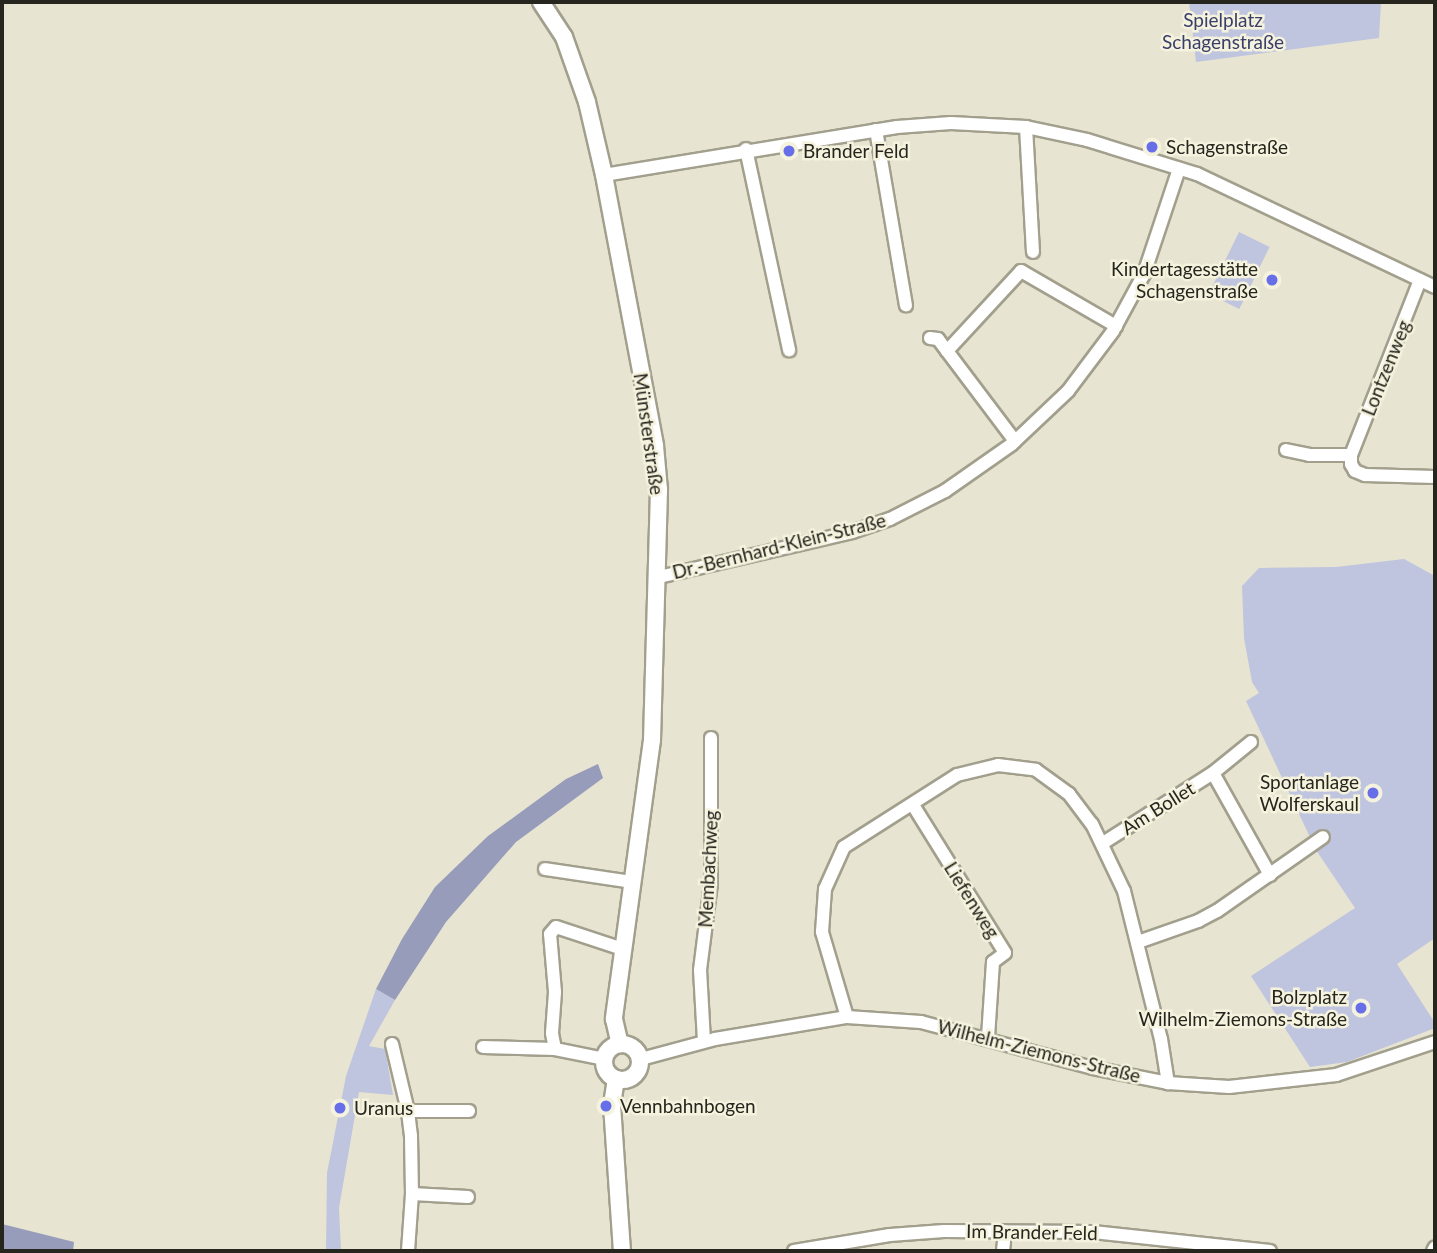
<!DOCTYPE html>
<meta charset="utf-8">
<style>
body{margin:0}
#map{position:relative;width:1437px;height:1253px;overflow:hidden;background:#e7e4d1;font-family:Lato,sans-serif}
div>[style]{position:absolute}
.green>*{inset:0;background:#bfc4df;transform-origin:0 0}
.forest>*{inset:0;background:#969cb9}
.roads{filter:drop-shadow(2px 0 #a29f8d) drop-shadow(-2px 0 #a29f8d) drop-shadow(0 2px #a29f8d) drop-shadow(0 -2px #a29f8d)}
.minor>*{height:12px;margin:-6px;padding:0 6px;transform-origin:6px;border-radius:6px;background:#fff}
.tertiary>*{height:16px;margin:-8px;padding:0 8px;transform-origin:8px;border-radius:8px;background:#fff}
.tertiary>.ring{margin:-8px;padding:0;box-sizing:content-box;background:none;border:16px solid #fff;border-radius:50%}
.dots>*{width:19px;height:19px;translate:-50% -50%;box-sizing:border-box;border:4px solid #f5f2de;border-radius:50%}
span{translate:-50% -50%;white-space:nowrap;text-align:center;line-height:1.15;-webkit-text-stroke:5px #f5f2de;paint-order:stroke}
.park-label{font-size:19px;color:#393f6a}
.poi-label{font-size:19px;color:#26251e}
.left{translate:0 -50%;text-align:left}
.right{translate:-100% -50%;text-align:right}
.street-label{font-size:19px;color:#26251e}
.frame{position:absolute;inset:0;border:4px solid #26251e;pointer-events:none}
</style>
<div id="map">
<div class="green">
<i style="clip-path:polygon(1189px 2px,1381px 2px,1379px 38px,1196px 62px)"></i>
<i style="left:1239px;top:232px;width:34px;height:69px;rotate:26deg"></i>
<i style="clip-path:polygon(1404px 559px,1435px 576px,1435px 938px,1397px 964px,1435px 1023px,1435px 1028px,1347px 1062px,1310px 1067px,1251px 976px,1355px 908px,1316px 850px,1246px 701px,1259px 693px,1252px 682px,1244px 638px,1242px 586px,1259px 568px,1336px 567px)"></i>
<i style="clip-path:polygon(376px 989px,395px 1000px,369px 1046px,385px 1049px,393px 1095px,359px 1092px,339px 1208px,341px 1251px,326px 1251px,327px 1173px,346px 1076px)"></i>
</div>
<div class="forest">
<i style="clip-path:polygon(598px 764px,603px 778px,516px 842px,446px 922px,395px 1000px,376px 989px,402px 939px,435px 887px,488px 836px,566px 779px)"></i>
<i style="clip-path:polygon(2px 1224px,74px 1242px,73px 1251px,2px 1251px)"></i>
</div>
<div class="roads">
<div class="minor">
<i style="left:1026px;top:127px;width:125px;rotate:86.8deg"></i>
<i style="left:876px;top:130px;width:178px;rotate:80.3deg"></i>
<i style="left:746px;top:149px;width:206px;rotate:77.9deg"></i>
<i style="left:604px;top:175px;width:297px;rotate:-9.3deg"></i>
<i style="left:897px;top:127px;width:54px;rotate:-4.2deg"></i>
<i style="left:951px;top:123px;width:75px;rotate:3.1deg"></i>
<i style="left:1026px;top:127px;width:62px;rotate:12deg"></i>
<i style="left:1087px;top:140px;width:115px;rotate:17.2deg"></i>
<i style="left:1197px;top:174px;width:263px;rotate:25.4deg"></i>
<i style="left:1420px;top:280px;width:188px;rotate:111.5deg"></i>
<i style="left:1351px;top:455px;width:9px;rotate:90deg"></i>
<i style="left:1351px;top:464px;width:8px;rotate:60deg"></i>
<i style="left:1355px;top:471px;width:11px;rotate:22deg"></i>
<i style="left:1365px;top:475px;width:70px;rotate:1.6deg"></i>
<i style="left:930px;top:338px;width:8px;rotate:7deg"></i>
<i style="left:938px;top:339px;width:128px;rotate:53deg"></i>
<i style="left:947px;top:351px;width:109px;rotate:-47.2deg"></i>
<i style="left:1021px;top:271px;width:110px;rotate:30.1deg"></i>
<i style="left:1286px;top:450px;width:24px;rotate:12deg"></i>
<i style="left:1309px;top:455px;width:42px"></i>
<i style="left:659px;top:577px;width:198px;rotate:-13.1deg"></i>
<i style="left:852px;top:532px;width:40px;rotate:-18.9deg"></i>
<i style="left:890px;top:519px;width:62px;rotate:-27deg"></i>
<i style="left:945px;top:491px;width:82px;rotate:-35deg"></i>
<i style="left:1012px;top:444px;width:77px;rotate:-43.4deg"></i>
<i style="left:1068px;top:391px;width:75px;rotate:-53.1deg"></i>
<i style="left:1113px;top:331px;width:65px;rotate:-61.5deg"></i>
<i style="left:1144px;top:274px;width:111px;rotate:-71.6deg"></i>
<i style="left:1213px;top:773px;width:117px;rotate:60.8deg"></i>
<i style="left:913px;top:805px;width:174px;rotate:58.1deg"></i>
<i style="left:1005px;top:953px;width:15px;rotate:143deg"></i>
<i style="left:993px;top:962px;width:75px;rotate:93.8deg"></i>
<i style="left:1103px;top:843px;width:130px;rotate:-32.5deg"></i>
<i style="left:1213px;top:773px;width:49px;rotate:-39.2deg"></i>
<i style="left:545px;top:869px;width:88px;rotate:8.5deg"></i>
<i style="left:1138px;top:942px;width:64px;rotate:-19.3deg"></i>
<i style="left:1198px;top:921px;width:21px;rotate:-28deg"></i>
<i style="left:1217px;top:911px;width:129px;rotate:-34.9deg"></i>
<i style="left:847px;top:1017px;width:89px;rotate:-106.4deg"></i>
<i style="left:822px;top:932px;width:43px;rotate:-86deg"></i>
<i style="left:825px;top:889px;width:46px;rotate:-65.7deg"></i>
<i style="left:844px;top:847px;width:134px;rotate:-32.5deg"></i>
<i style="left:957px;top:775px;width:42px;rotate:-13.7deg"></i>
<i style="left:998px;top:765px;width:38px;rotate:7deg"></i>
<i style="left:1036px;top:770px;width:41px;rotate:36deg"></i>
<i style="left:1069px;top:794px;width:38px;rotate:53deg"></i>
<i style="left:1092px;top:824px;width:74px;rotate:64.5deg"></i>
<i style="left:1124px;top:891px;width:153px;rotate:76deg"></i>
<i style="left:1161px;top:1039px;width:45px;rotate:81deg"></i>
<i style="left:704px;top:1041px;width:71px;rotate:-93.2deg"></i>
<i style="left:700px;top:970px;width:88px;rotate:-82.8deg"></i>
<i style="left:711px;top:883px;width:145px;rotate:-90deg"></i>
<i style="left:392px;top:1044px;width:69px;rotate:76.6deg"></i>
<i style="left:483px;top:1047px;width:72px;rotate:1.6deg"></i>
<i style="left:555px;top:1049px;width:50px;rotate:11.5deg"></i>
<i style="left:555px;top:1049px;width:16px;rotate:-101deg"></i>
<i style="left:552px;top:1033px;width:41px;rotate:-85.8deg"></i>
<i style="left:555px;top:992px;width:58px;rotate:-94.9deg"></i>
<i style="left:550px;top:934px;width:9px;rotate:-49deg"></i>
<i style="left:556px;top:927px;width:71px;rotate:18.2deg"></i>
<i style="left:641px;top:1059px;width:77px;rotate:-15.1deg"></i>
<i style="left:715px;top:1039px;width:134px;rotate:-9.5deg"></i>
<i style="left:847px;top:1017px;width:74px;rotate:3.9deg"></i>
<i style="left:921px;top:1022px;width:178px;rotate:15deg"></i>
<i style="left:1093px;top:1068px;width:76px;rotate:11.3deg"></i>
<i style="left:1168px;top:1083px;width:61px;rotate:3.8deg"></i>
<i style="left:1229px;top:1087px;width:108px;rotate:-6.4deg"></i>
<i style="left:1336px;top:1075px;width:104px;rotate:-18.4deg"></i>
<i style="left:412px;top:1194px;width:58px;rotate:-91deg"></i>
<i style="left:411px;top:1136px;width:25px;rotate:-97deg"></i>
<i style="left:408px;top:1111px;width:61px"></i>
<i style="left:408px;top:1251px;width:57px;rotate:-86deg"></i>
<i style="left:412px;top:1194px;width:56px;rotate:3.1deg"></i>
<i style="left:794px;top:1251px;width:97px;rotate:-9.5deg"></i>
<i style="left:890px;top:1235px;width:54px;rotate:-4.2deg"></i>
<i style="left:944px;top:1231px;width:149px;rotate:0.4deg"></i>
<i style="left:1093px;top:1232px;width:178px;rotate:6.1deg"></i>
<i style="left:1003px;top:1251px;width:20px;rotate:-84deg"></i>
<i style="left:1433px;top:1251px;width:4px;rotate:-63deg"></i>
</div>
<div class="tertiary">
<i style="left:541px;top:2px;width:42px;rotate:56.7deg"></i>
<i style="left:564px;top:37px;width:69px;rotate:70.5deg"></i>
<i style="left:587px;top:102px;width:75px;rotate:76.9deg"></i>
<i style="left:604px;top:175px;width:276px;rotate:79.3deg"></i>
<i style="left:655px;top:446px;width:44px;rotate:84.8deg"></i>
<i style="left:659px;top:490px;width:250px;rotate:91.6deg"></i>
<i style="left:652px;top:740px;width:282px;rotate:97.8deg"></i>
<i style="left:614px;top:1019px;width:26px;rotate:77deg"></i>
<i class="ring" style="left:604px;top:1044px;width:20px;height:20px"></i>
<i style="left:616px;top:1079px;width:26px;rotate:99deg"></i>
<i style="left:612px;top:1105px;width:146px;rotate:86.1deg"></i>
</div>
</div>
<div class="dots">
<i style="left:1152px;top:147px;background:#666fe7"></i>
<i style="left:789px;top:151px;background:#666fe7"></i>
<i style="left:1272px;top:280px;background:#666fe7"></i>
<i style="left:1373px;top:793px;background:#666fe7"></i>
<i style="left:1361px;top:1008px;background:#666fe7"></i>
<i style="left:606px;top:1106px;background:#666fe7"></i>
<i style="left:340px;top:1108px;background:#666fe7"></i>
</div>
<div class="park-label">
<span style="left:1223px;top:31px">Spielplatz<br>Schagenstraße</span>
</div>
<div class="poi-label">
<span class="left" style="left:1166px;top:147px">Schagenstraße</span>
<span class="left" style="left:803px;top:151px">Brander Feld</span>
<span class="right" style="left:1258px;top:280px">Kindertagesstätte<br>Schagenstraße</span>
<span class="right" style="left:1359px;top:793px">Sportanlage<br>Wolferskaul</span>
<span class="right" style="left:1347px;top:1008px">Bolzplatz<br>Wilhelm-Ziemons-Straße</span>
<span class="left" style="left:620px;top:1106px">Vennbahnbogen</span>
<span class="left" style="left:354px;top:1108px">Uranus</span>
</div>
<div class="street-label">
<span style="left:1386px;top:368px;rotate:-68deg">Lontzenweg</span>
<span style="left:649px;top:434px;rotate:82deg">Münsterstraße</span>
<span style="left:779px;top:546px;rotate:-14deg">Dr.-Bernhard-Klein-Straße</span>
<span style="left:1158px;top:808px;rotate:-32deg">Am Bollet</span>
<span style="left:708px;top:869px;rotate:-87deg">Membachweg</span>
<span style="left:972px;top:900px;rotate:58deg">Liefenweg</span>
<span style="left:1039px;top:1051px;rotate:14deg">Wilhelm-Ziemons-Straße</span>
<span style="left:1032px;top:1232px;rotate:1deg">Im Brander Feld</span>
</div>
<div class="frame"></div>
</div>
